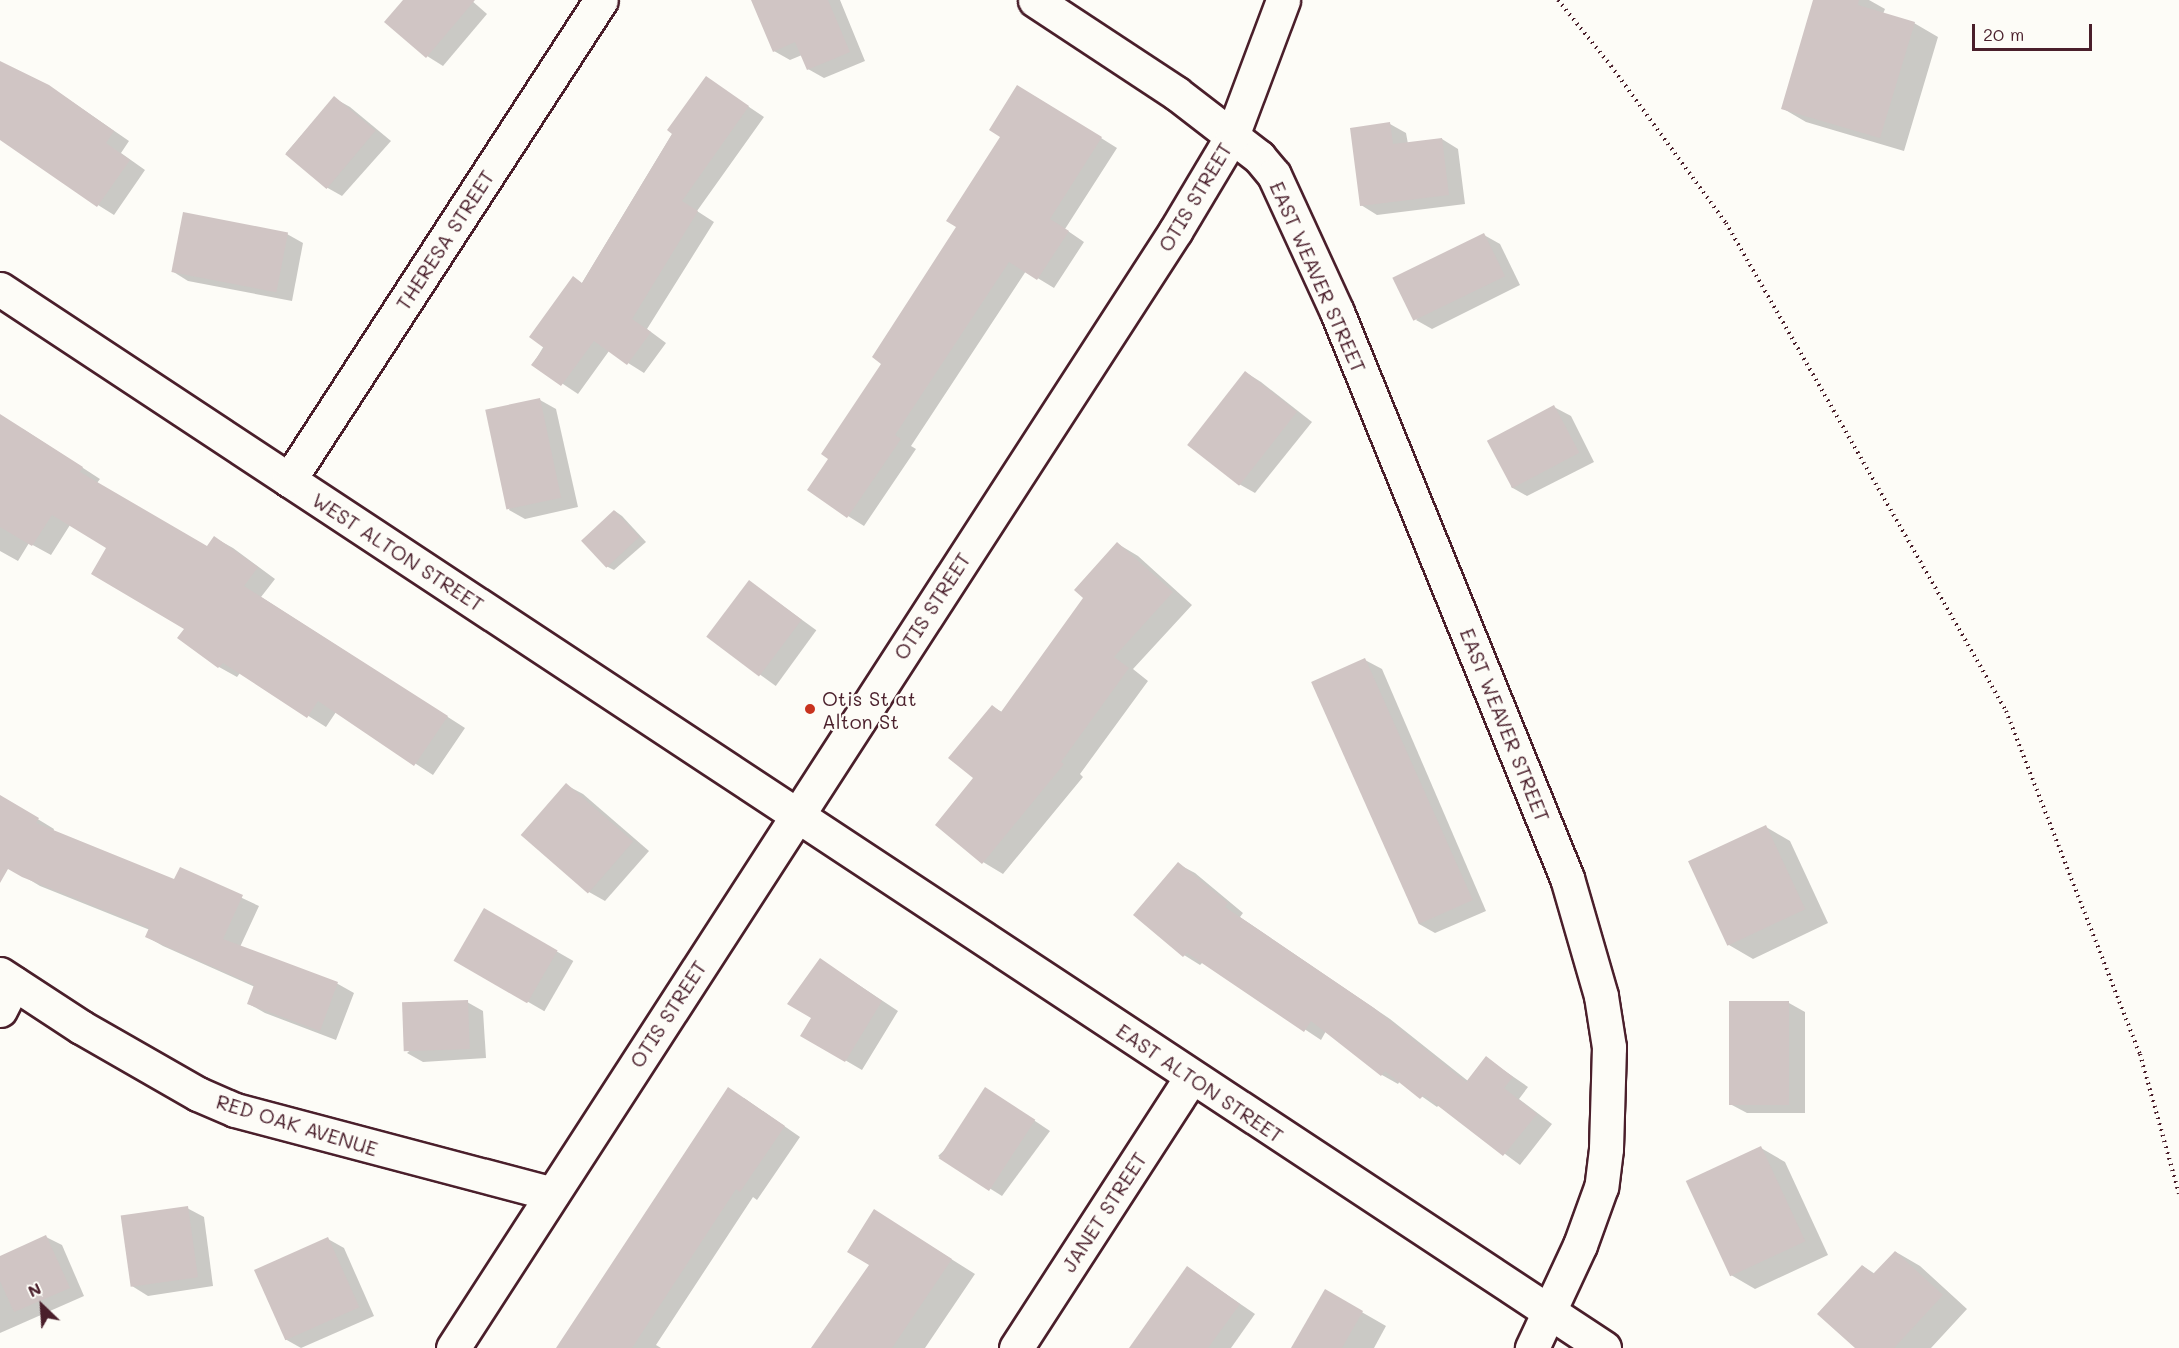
<!DOCTYPE html>
<style>
body{margin:0}
#map{position:relative;width:2179px;height:1348px;overflow:hidden;background:#fdfcf7;font-family:Mali,sans-serif}
div>[style]{position:absolute}
.shadow>*{inset:0;background:#0003;transform-origin:0 0}
.building>*{inset:0;background:#d0c5c4;transform-origin:0 0}
.path>*{height:4px;margin-top:-2px;transform-origin:0;background:repeating-linear-gradient(90deg,#4a1f2b 0 1.5px,transparent 0 6px)}
.roads{filter:drop-shadow(2px 0 #4a1f2b) drop-shadow(-2px 0 #4a1f2b) drop-shadow(0 2px #4a1f2b) drop-shadow(0 -2px #4a1f2b)}
.minor>*{height:33px;margin:-16.5px;padding:0 16.5px;transform-origin:16.5px;border-radius:16.5px;background:#fdfcf7}
.dots>*{width:16px;height:16px;translate:-50% -50%;box-sizing:border-box;border:3px solid #fdfcf7;border-radius:50%}
span{translate:-50% -50%;white-space:nowrap;text-align:center;line-height:1.15;-webkit-text-stroke:4.5px #fdfcf7;paint-order:stroke}
.street-label{font-size:20px;color:#4a1f2b}
.poi-label{font-size:20px;color:#4a1f2b}
.left{translate:0 -50%;text-align:left}
.north{position:absolute;left:12px;top:1276px;width:60px;height:60px;-webkit-text-stroke:4px #fdfcf7;paint-order:stroke;rotate:335deg;font-size:16px;font-weight:700;line-height:24px;text-align:center;color:#4a1f2b}
.north::after{content:'';display:block;margin:auto;width:21px;height:27px;background:#4a1f2b;clip-path:polygon(50% 0,100% 100%,50% 72%,0 100%)}
.scale{position:absolute;left:1972px;top:24px;width:120px;height:27px;box-sizing:border-box;border:3px solid #4a1f2b;border-top:0;padding-left:8px;font-size:18px;line-height:21px;white-space:nowrap;color:#4a1f2b;-webkit-text-stroke:4px #fdfcf7;paint-order:stroke}
</style>
<div id="map">
<div class="shadow">
<i style="clip-path:polygon(405px 0,471px 0,487px 14px,443px 66px,427px 56px)"></i>
<i style="clip-path:polygon(763px 0,840px 0,865px 61px,824px 78px,808px 69px,802px 55px,790px 60px,774px 51px)"></i>
<i style="clip-path:polygon(1815px 0,1869px 0,1885px 9px,1883px 14px,1914px 23px,1938px 37px,1904px 151px,1806px 122px,1782px 108px)"></i>
<i style="clip-path:polygon(0 63px,65px 97px,129px 141px,121px 153px,145px 170px,114px 215px,98px 205px,0 120px)"></i>
<i style="clip-path:polygon(706px 78px,764px 117px,697px 211px,714px 222px,647px 329px,666px 343px,644px 373px,609px 351px,578px 394px,533px 364px)"></i>
<i style="clip-path:polygon(1034px 96px,1117px 148px,1065px 229px,1084px 242px,1054px 288px,1026px 271px,911px 446px,916px 449px,864px 526px,848px 516px,830px 458px)"></i>
<i style="clip-path:polygon(334px 98px,350px 107px,391px 141px,342px 196px,326px 187px,286px 153px)"></i>
<i style="clip-path:polygon(1390px 124px,1406px 133px,1408px 144px,1442px 139px,1458px 149px,1465px 204px,1377px 215px,1361px 205px)"></i>
<i style="clip-path:polygon(287px 234px,303px 243px,292px 301px,188px 281px,172px 271px)"></i>
<i style="clip-path:polygon(1484px 235px,1500px 244px,1520px 285px,1432px 329px,1416px 320px)"></i>
<i style="clip-path:polygon(1245px 372px,1261px 382px,1312px 422px,1255px 493px,1239px 484px)"></i>
<i style="clip-path:polygon(540px 400px,556px 409px,578px 507px,525px 519px,509px 510px)"></i>
<i style="clip-path:polygon(1554px 407px,1571px 416px,1594px 462px,1527px 496px,1511px 487px)"></i>
<i style="clip-path:polygon(0 423px,23px 429px,100px 479px,97px 483px,207px 548px,215px 538px,233px 548px,275px 579px,261px 597px,465px 728px,433px 775px,336px 712px,326px 727px,240px 673px,237px 677px,219px 667px,179px 638px,187px 628px,108px 548px,70px 525px,51px 555px,29px 543px,18px 561px,0 551px)"></i>
<i style="clip-path:polygon(615px 511px,622px 516px,646px 542px,614px 570px,606px 566px)"></i>
<i style="clip-path:polygon(1118px 544px,1138px 556px,1192px 605px,1133px 669px,1148px 681px,1080px 774px,1083px 777px,1003px 874px,983px 862px,976px 777px,993px 707px,1002px 712px,1085px 598px)"></i>
<i style="left:750px;top:582px;width:82px;height:69px;rotate:36deg"></i>
<i style="clip-path:polygon(1365px 660px,1382px 669px,1486px 911px,1435px 933px,1419px 924px)"></i>
<i style="clip-path:polygon(566px 785px,583px 794px,649px 851px,605px 901px,589px 892px)"></i>
<i style="clip-path:polygon(0 796px,54px 829px,53px 832px,175px 881px,180px 869px,259px 906px,240px 947px,338px 984px,354px 993px,336px 1040px,265px 1013px,249px 1004px,255px 987px,163px 946px,147px 937px,150px 930px,40px 886px,0 862px)"></i>
<i style="clip-path:polygon(1766px 827px,1790px 841px,1828px 923px,1753px 959px,1729px 945px)"></i>
<i style="clip-path:polygon(1178px 864px,1195px 873px,1243px 913px,1240px 917px,1390px 1019px,1468px 1081px,1486px 1058px,1528px 1087px,1519px 1099px,1552px 1124px,1520px 1165px,1439px 1105px,1437px 1107px,1400px 1081px,1398px 1084px,1382px 1075px,1326px 1031px,1321px 1040px,1203px 962px,1200px 965px,1184px 955px)"></i>
<i style="left:485px;top:910px;width:102px;height:58px;rotate:30deg"></i>
<i style="clip-path:polygon(821px 960px,898px 1011px,862px 1070px,802px 1035px,813px 1018px)"></i>
<i style="clip-path:polygon(467px 1002px,483px 1011px,486px 1058px,423px 1062px,407px 1053px)"></i>
<i style="clip-path:polygon(1789px 1003px,1805px 1012px,1805px 1113px,1747px 1113px,1730px 1104px)"></i>
<i style="clip-path:polygon(744px 1098px,800px 1137px,757px 1200px,753px 1197px,656px 1345px,661px 1348px,559px 1348px)"></i>
<i style="clip-path:polygon(1002px 1099px,1050px 1131px,1002px 1196px,938px 1156px)"></i>
<i style="clip-path:polygon(1761px 1148px,1785px 1162px,1828px 1255px,1755px 1289px,1731px 1275px)"></i>
<i style="clip-path:polygon(187px 1208px,204px 1217px,213px 1286px,148px 1296px,132px 1286px)"></i>
<i style="clip-path:polygon(875px 1211px,975px 1274px,925px 1348px,837px 1348px,871px 1265px)"></i>
<i style="clip-path:polygon(46px 1237px,62px 1245px,84px 1296px,0 1333px,0 1258px)"></i>
<i style="clip-path:polygon(328px 1239px,344px 1248px,374px 1316px,301px 1348px,285px 1339px)"></i>
<i style="clip-path:polygon(1896px 1252px,1920px 1266px,1967px 1309px,1931px 1348px,1858px 1348px,1863px 1266px,1875px 1274px)"></i>
<i style="clip-path:polygon(1188px 1268px,1255px 1314px,1231px 1348px,1133px 1348px)"></i>
<i style="clip-path:polygon(1325px 1291px,1386px 1326px,1374px 1348px,1292px 1348px)"></i>
</div>
<div class="building">
<i style="clip-path:polygon(403px 0,475px 0,426px 58px,384px 22px)"></i>
<i style="clip-path:polygon(751px 0,828px 0,850px 52px,807px 70px,795px 42px,773px 52px)"></i>
<i style="clip-path:polygon(1813px 0,1859px 0,1858px 5px,1915px 22px,1880px 138px,1781px 109px)"></i>
<i style="clip-path:polygon(0 61px,49px 85px,114px 131px,106px 143px,130px 160px,97px 207px,0 140px)"></i>
<i style="clip-path:polygon(706px 76px,749px 106px,682px 201px,698px 211px,632px 319px,651px 332px,627px 365px,594px 341px,561px 386px,531px 365px,544px 348px,529px 337px,573px 276px,582px 283px,672px 134px,667px 130px)"></i>
<i style="clip-path:polygon(1017px 85px,1102px 137px,1050px 219px,1069px 231px,1037px 280px,1009px 262px,895px 435px,901px 439px,847px 518px,807px 490px,828px 459px,821px 454px,881px 364px,872px 357px,956px 227px,946px 221px,1000px 137px,989px 130px)"></i>
<i style="left:334px;top:96px;width:54px;height:76px;rotate:40deg"></i>
<i style="clip-path:polygon(1390px 122px,1393px 144px,1442px 138px,1449px 195px,1360px 206px,1350px 128px)"></i>
<i style="left:183px;top:212px;width:107px;height:61px;rotate:11deg"></i>
<i style="left:1484px;top:233px;width:48px;height:102px;rotate:64deg"></i>
<i style="left:1245px;top:371px;width:66px;height:94px;rotate:38deg"></i>
<i style="left:540px;top:398px;width:102px;height:56px;rotate:78deg"></i>
<i style="left:1554px;top:405px;width:54px;height:76px;rotate:62deg"></i>
<i style="clip-path:polygon(0 414px,83px 467px,80px 472px,207px 546px,214px 536px,258px 567px,244px 586px,448px 716px,414px 766px,318px 701px,307px 718px,223px 663px,218px 668px,177px 638px,184px 629px,91px 574px,106px 548px,52px 515px,32px 546px,0 527px)"></i>
<i style="left:614px;top:510px;width:37px;height:45px;rotate:47deg"></i>
<i style="clip-path:polygon(1117px 542px,1173px 592px,1114px 657px,1129px 668px,1061px 762px,1064px 764px,982px 864px,935px 825px,973px 778px,948px 758px,992px 705px,1001px 712px,1083px 598px,1074px 590px)"></i>
<i style="left:749px;top:580px;width:66px;height:71px;rotate:37deg"></i>
<i style="left:1365px;top:658px;width:265px;height:59px;rotate:66deg"></i>
<i style="left:566px;top:783px;width:89px;height:69px;rotate:41deg"></i>
<i style="clip-path:polygon(0 795px,39px 818px,36px 823px,174px 879px,180px 867px,243px 895px,223px 939px,338px 982px,320px 1031px,247px 1004px,254px 985px,145px 937px,149px 928px,22px 877px,8px 869px,0 883px)"></i>
<i style="left:1766px;top:825px;width:93px;height:86px;rotate:65deg"></i>
<i style="clip-path:polygon(1178px 862px,1228px 903px,1225px 907px,1374px 1008px,1466px 1082px,1486px 1056px,1513px 1077px,1504px 1088px,1537px 1114px,1503px 1156px,1424px 1095px,1420px 1099px,1385px 1071px,1381px 1076px,1311px 1021px,1304px 1032px,1187px 953px,1183px 957px,1133px 915px)"></i>
<i style="left:484px;top:908px;width:85px;height:61px;rotate:30deg"></i>
<i style="clip-path:polygon(820px 958px,882px 1001px,845px 1062px,800px 1036px,811px 1018px,787px 1004px)"></i>
<i style="left:468px;top:1000px;width:49px;height:66px;rotate:88deg"></i>
<i style="left:1729px;top:1001px;width:60px;height:104px"></i>
<i style="clip-path:polygon(728px 1087px,785px 1126px,740px 1192px,736px 1189px,632px 1348px,556px 1348px)"></i>
<i style="left:985px;top:1087px;width:60px;height:85px;rotate:33deg"></i>
<i style="left:1761px;top:1146px;width:105px;height:83px;rotate:65deg"></i>
<i style="left:188px;top:1206px;width:72px;height:68px;rotate:82deg"></i>
<i style="clip-path:polygon(874px 1209px,952px 1259px,892px 1348px,811px 1348px,869px 1265px,847px 1252px)"></i>
<i style="clip-path:polygon(46px 1235px,70px 1288px,14px 1312px,0 1281px,0 1256px)"></i>
<i style="left:328px;top:1237px;width:77px;height:81px;rotate:66deg"></i>
<i style="clip-path:polygon(1895px 1251px,1943px 1295px,1894px 1348px,1855px 1348px,1817px 1314px,1862px 1265px,1873px 1274px)"></i>
<i style="clip-path:polygon(1187px 1266px,1240px 1304px,1208px 1348px,1129px 1348px)"></i>
<i style="clip-path:polygon(1325px 1289px,1363px 1311px,1342px 1348px,1291px 1348px)"></i>
</div>
<div class="path">
<i style="left:1558px;top:0;width:85px;rotate:51.2deg"></i>
<i style="left:1611px;top:66px;width:195px;rotate:53.8deg"></i>
<i style="left:1726px;top:223px;width:563px;rotate:60.15deg"></i>
<i style="left:2006px;top:711px;width:368px;rotate:68.7deg"></i>
<i style="left:2140px;top:1054px;width:145px;rotate:74.4deg"></i>
</div>
<div class="roads">
<div class="minor">
<i style="left:1035px;top:0;width:169px;rotate:33.4deg"></i>
<i style="left:1176px;top:93px;width:105px;rotate:37.6deg"></i>
<i style="left:1259px;top:157px;width:23px;rotate:50deg"></i>
<i style="left:1274px;top:175px;width:151px;rotate:65.3deg"></i>
<i style="left:1337px;top:312px;width:611px;rotate:67.89deg"></i>
<i style="left:1567px;top:878px;width:123px;rotate:73.9deg"></i>
<i style="left:1601px;top:996px;width:52px;rotate:81.1deg"></i>
<i style="left:1609px;top:1047px;width:102px;rotate:91.7deg"></i>
<i style="left:1606px;top:1149px;width:38px;rotate:97deg"></i>
<i style="left:1601px;top:1187px;width:62px;rotate:109.9deg"></i>
<i style="left:1580px;top:1245px;width:114px;rotate:115deg"></i>
<i style="left:0;top:289px;width:1922px;rotate:33.43deg"></i>
<i style="left:289px;top:480px;width:572px;rotate:-56.98deg"></i>
<i style="left:0;top:974px;width:97px;rotate:33.2deg"></i>
<i style="left:81px;top:1027px;width:135px;rotate:29.8deg"></i>
<i style="left:198px;top:1094px;width:40px;rotate:23.4deg"></i>
<i style="left:235px;top:1110px;width:328px;rotate:14.8deg"></i>
<i style="left:0;top:1010px;width:30px;rotate:-63deg"></i>
<i style="left:453px;top:1348px;width:1331px;rotate:-57.11deg"></i>
<i style="left:1176px;top:230px;width:109px;rotate:-59.2deg"></i>
<i style="left:1232px;top:136px;width:145px;rotate:-69.4deg"></i>
<i style="left:1016px;top:1348px;width:323px;rotate:-57.1deg"></i>
</div>
</div>
<div class="dots">
<i style="left:810px;top:709px;background:#c8321e"></i>
</div>
<div class="street-label">
<span style="left:1195px;top:197px;rotate:-59deg">OTIS STREET</span>
<span style="left:445px;top:240px;rotate:-57deg">THERESA STREET</span>
<span style="left:1318px;top:277px;rotate:66deg">EAST WEAVER STREET</span>
<span style="left:398px;top:552px;rotate:33deg">WEST ALTON STREET</span>
<span style="left:932px;top:606px;rotate:-57deg">OTIS STREET</span>
<span style="left:1505px;top:725px;rotate:68deg">EAST WEAVER STREET</span>
<span style="left:668px;top:1014px;rotate:-57deg">OTIS STREET</span>
<span style="left:1200px;top:1083px;rotate:34deg">EAST ALTON STREET</span>
<span style="left:297px;top:1125px;rotate:17deg">RED OAK AVENUE</span>
<span style="left:1104px;top:1212px;rotate:-57deg">JANET STREET</span>
</div>
<div class="poi-label">
<span class="left" style="left:822px;top:710px">Otis St at<br>Alton St</span>
</div>
<div class="north">N</div>
<div class="scale">20 m</div>
</div>
